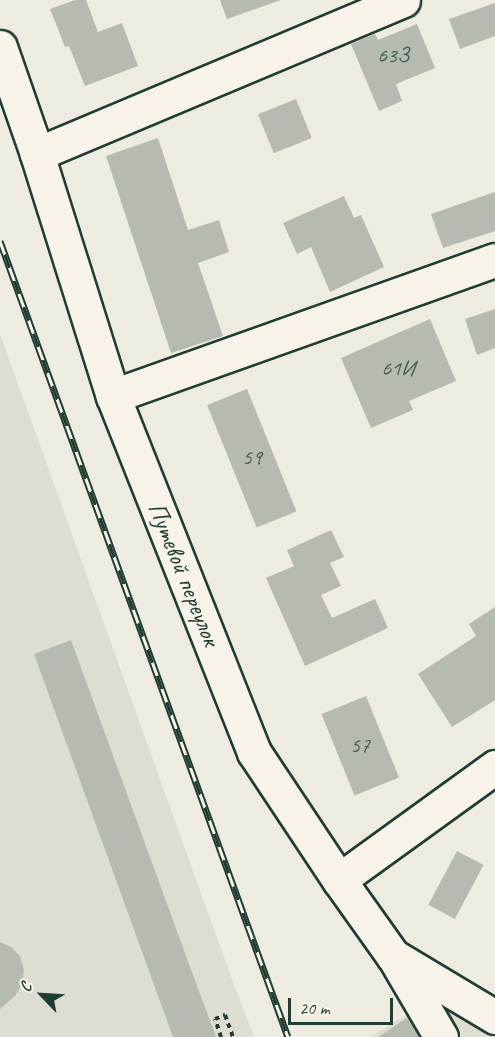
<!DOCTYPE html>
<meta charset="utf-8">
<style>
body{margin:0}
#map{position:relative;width:495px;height:1037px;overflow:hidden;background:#eeece1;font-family:Caveat,sans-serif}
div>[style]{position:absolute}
.built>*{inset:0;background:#ddddd2}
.building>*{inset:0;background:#b5bbb0;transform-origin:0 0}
.path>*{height:4px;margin-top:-2px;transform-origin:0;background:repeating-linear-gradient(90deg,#1f3d34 0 4.5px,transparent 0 9px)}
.roads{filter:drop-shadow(2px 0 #1f3d34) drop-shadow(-2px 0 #1f3d34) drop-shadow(0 2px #1f3d34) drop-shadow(0 -2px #1f3d34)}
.minor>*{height:33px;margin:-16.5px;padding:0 16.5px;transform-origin:16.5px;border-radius:16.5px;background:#f7f3e8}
.rail>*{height:7px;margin-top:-3.5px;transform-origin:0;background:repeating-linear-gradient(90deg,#f7f3e8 0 14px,#1f3d34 0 28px);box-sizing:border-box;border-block:2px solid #1f3d34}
span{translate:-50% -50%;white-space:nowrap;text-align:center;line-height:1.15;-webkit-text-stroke:4.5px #f7f3e8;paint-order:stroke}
.number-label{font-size:22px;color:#445c53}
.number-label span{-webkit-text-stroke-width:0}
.street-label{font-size:26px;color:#1f3d34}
.north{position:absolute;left:12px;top:965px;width:60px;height:60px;-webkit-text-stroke:4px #f7f3e8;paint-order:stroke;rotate:295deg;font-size:16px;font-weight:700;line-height:24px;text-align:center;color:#1f3d34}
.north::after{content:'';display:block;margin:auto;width:21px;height:27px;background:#1f3d34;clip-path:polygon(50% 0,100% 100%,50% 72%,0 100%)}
.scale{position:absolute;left:288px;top:998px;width:105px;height:27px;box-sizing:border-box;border:3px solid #1f3d34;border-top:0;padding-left:8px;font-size:18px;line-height:21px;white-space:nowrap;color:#1f3d34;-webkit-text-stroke:4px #f7f3e8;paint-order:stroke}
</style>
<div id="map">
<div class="built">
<i style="clip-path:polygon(0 334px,230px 974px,254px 1037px,0 1037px)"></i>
<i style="clip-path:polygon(436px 997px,495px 1032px,495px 1037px,370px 1037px)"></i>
</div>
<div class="building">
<i style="clip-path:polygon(75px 0,86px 0,98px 32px,122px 23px,138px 66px,85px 86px,69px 46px,65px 47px,50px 9px)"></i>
<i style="clip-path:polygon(220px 0,281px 0,227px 19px)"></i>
<i style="clip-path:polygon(495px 3px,495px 36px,460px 49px,449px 19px)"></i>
<i style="clip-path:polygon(417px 24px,435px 68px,396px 84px,402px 101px,379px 111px,351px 44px,375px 34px,378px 40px)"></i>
<i style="left:296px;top:99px;width:42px;height:41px;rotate:68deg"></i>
<i style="clip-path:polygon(158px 138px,188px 230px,219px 220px,229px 252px,198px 263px,223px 336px,171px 353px,106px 156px)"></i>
<i style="clip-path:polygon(495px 192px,495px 231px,443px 248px,431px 214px)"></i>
<i style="clip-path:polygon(344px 196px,354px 218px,361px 215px,384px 267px,330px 292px,311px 247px,297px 254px,283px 223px)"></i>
<i style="clip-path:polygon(495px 309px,495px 348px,477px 355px,465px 319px)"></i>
<i style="clip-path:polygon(430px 319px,456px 381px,409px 401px,413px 410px,371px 428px,341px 358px)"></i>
<i style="left:247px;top:389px;width:132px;height:43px;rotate:68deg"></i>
<i style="clip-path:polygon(331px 530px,344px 557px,330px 563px,341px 586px,321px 595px,332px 618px,375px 599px,388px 628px,305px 666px,266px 578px,294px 566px,287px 550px)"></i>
<i style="clip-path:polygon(495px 607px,495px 700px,452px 727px,418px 674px,476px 636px,469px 624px)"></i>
<i style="clip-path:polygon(71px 640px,186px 956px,216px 1037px,173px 1037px,34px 654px)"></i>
<i style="left:366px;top:696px;width:88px;height:48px;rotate:68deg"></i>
<i style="left:457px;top:851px;width:30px;height:61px;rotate:28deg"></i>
<i style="clip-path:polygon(0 942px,11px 947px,20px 956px,24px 970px,22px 984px,15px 996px,0 1009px)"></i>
<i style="clip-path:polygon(407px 1018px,420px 1037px,378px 1037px)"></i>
</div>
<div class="path">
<i style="left:221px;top:1037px;width:19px;rotate:-108deg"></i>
<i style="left:215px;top:1019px;width:11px;rotate:-22deg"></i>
<i style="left:225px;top:1015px;width:23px;rotate:70deg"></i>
</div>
<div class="roads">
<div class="minor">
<i style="left:0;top:47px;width:113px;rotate:70.9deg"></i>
<i style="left:37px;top:154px;width:254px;rotate:72.6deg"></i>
<i style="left:113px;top:396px;width:383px;rotate:68.4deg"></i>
<i style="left:254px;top:752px;width:154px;rotate:56.4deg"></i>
<i style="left:339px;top:880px;width:93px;rotate:54.6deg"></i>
<i style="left:393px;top:956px;width:119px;rotate:30.9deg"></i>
<i style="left:37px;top:154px;width:397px;rotate:-22.8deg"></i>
<i style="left:113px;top:396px;width:405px;rotate:-19.6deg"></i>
<i style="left:339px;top:880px;width:193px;rotate:-35.9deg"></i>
<i style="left:394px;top:957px;width:93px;rotate:59.6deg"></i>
</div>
</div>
<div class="rail">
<i style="left:0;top:241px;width:846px;rotate:70.11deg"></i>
</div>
<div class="number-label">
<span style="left:393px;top:56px">63З</span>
<span style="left:398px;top:369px">61И</span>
<span style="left:252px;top:458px">59</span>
<span style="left:360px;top:746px">57</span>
</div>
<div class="street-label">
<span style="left:184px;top:574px;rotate:68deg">Путевой переулок</span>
</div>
<div class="north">С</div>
<div class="scale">20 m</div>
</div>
